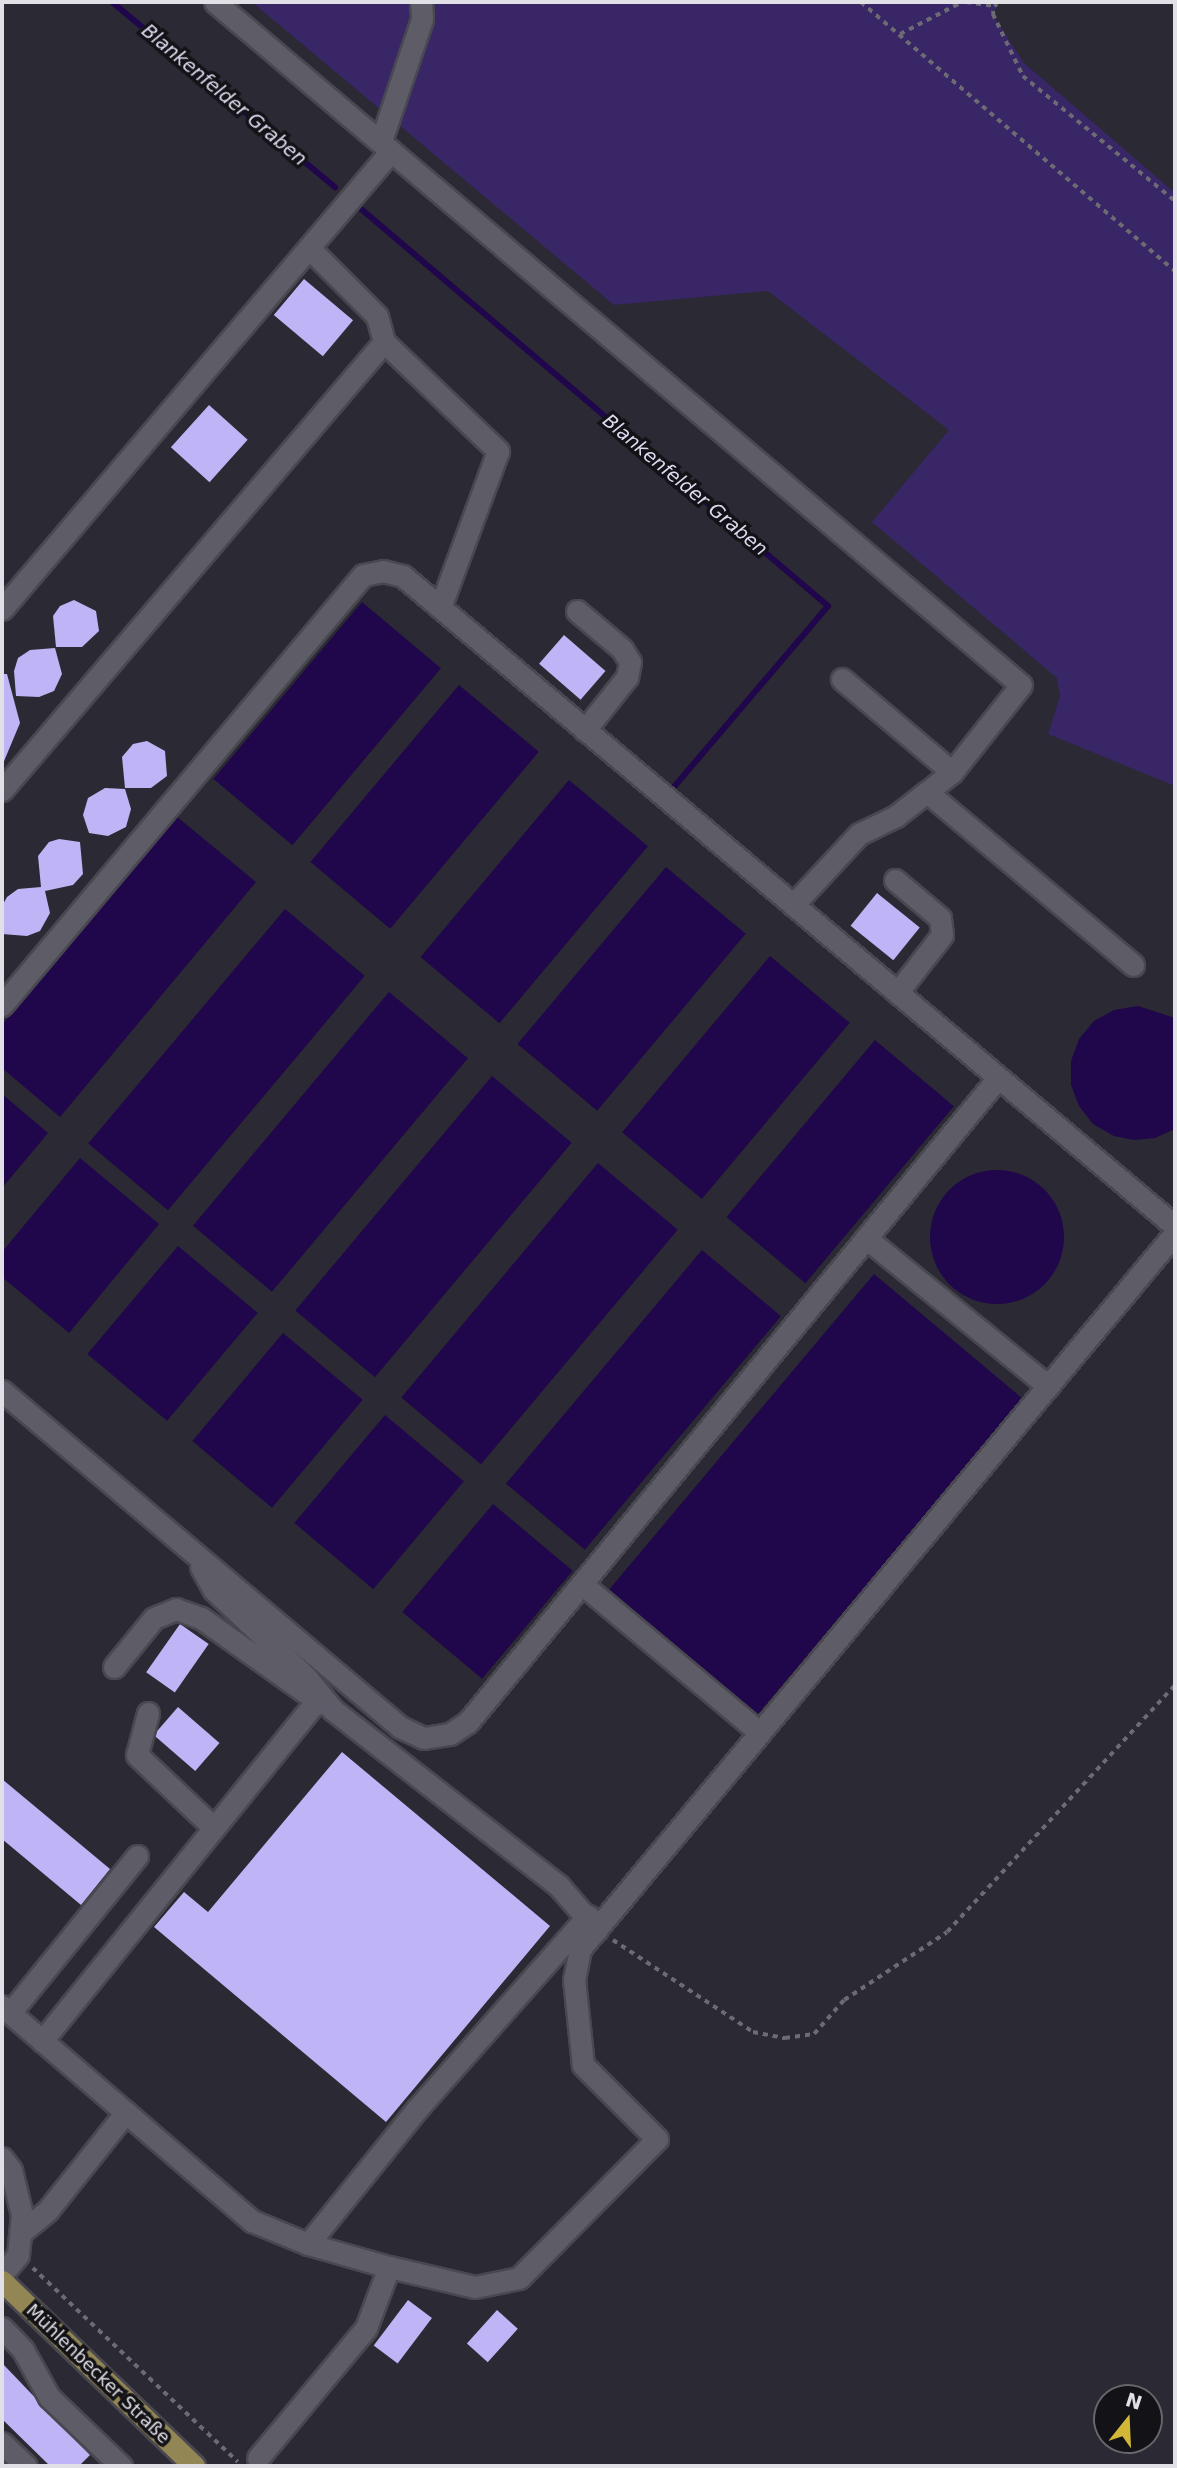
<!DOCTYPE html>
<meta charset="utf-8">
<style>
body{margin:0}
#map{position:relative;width:1177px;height:2468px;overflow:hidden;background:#2b2933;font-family:"DejaVu Sans",sans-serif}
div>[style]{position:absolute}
.green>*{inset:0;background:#382666}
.water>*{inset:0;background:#20064b;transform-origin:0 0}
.round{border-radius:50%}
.stream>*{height:6px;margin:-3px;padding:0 3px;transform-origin:3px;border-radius:3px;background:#20064b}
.building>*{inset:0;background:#bfb4f5;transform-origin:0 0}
.path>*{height:3.5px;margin-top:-1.75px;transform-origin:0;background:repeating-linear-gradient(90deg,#6c6a73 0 5px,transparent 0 10px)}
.roads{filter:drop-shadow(2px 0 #494850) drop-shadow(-2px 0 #494850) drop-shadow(0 2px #494850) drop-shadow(0 -2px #494850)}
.minor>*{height:21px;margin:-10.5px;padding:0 10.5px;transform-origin:10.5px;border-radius:10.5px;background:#5d5c67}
.major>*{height:21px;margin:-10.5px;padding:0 10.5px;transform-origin:10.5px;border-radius:10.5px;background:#928654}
span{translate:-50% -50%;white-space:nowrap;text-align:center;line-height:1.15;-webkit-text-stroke:7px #131317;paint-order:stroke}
.street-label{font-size:18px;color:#e1e0e7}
.water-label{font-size:19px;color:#dedcf1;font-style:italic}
.frame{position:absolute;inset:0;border:4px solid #e1e0e7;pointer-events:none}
.north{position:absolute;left:1093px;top:2384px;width:70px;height:70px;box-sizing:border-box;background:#131317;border:2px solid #65656a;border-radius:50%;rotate:18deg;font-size:19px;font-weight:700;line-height:28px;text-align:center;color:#e1e0e7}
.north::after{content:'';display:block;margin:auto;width:24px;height:32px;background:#d2b736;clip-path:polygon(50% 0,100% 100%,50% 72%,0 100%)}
</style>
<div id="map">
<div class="green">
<i style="clip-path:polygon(252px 2px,998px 2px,993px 15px,1024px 63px,1175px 193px,1175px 786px,1048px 734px,1060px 696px,1057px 678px,872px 522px,949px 430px,768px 291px,614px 305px)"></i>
</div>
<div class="water">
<i style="left:362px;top:602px;width:103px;height:231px;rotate:40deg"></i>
<i style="left:459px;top:685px;width:104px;height:231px;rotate:40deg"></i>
<i style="left:569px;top:780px;width:103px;height:231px;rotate:40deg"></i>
<i style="clip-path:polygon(176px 816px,256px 882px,60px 1117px,2px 1068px,2px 1025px)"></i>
<i style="left:666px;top:867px;width:104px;height:231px;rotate:40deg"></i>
<i style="left:285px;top:909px;width:104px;height:306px;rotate:40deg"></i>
<i style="left:770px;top:956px;width:104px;height:230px;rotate:40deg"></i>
<i style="left:389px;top:992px;width:103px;height:305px;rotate:40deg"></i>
<i style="clip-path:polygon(1138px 1006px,1175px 1018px,1175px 1129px,1155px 1138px,1134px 1140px,1114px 1136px,1093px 1124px,1079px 1106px,1071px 1085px,1071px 1061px,1079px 1039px,1094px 1021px,1114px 1010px)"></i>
<i style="left:875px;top:1040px;width:103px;height:231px;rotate:40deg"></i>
<i style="left:492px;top:1076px;width:104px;height:306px;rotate:40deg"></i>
<i style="clip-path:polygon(2px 1094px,48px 1133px,2px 1188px)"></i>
<i style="clip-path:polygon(80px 1158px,159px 1224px,69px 1333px,2px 1277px,2px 1252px)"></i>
<i style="left:598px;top:1163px;width:104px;height:306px;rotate:40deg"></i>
<i class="round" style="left:930px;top:1170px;width:134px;height:134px"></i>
<i style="left:178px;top:1246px;width:104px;height:141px;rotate:40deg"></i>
<i style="left:702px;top:1250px;width:103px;height:305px;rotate:40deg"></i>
<i style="left:874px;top:1274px;width:194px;height:412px;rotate:40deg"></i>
<i style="left:283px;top:1333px;width:104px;height:141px;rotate:40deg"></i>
<i style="left:385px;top:1415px;width:103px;height:141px;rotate:40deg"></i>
<i style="left:493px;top:1504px;width:104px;height:141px;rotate:40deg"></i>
</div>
<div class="stream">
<i style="left:112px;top:2px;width:290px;rotate:39.7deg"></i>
<i style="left:360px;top:208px;width:614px;rotate:40.38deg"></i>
<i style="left:828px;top:606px;width:239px;rotate:130.4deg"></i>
</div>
<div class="building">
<i style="left:304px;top:279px;width:64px;height:47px;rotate:40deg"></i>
<i style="left:209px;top:405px;width:52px;height:57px;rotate:42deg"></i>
<i style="clip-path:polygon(74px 600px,96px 611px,99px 631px,82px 647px,56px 647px,53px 616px,60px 606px)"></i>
<i style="left:564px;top:635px;width:55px;height:38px;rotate:41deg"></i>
<i style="clip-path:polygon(55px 648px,62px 674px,54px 691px,39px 697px,16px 696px,14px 671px,18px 658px,30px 650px)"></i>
<i style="clip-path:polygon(2px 674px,7px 674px,20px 723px,2px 766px)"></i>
<i style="clip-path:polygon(147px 741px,165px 751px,167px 776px,151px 788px,125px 788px,122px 757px,133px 744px)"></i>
<i style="clip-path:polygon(105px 788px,125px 789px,131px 809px,126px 827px,108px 836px,89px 833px,83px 815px,88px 798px)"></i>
<i style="clip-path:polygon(59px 839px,80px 842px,83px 874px,73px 885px,45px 891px,50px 913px,40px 931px,27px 936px,2px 934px,2px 906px,7px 897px,18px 889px,41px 887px,38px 856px,49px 842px)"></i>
<i style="left:877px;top:893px;width:55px;height:42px;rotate:39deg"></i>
<i style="left:180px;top:1624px;width:35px;height:59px;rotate:35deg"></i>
<i style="left:178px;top:1707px;width:55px;height:37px;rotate:41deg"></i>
<i style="clip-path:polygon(342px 1752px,550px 1926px,386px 2122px,154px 1927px,184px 1892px,208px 1912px)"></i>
<i style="clip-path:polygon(2px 1779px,110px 1869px,81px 1905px,2px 1839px)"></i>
<i style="left:408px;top:2300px;width:30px;height:57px;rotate:37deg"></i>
<i style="left:497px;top:2310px;width:28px;height:45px;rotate:42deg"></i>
<i style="clip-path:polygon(2px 2363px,90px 2455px,79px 2466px,50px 2466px,2px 2419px)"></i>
</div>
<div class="path">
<i style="left:861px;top:2px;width:413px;rotate:40.6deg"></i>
<i style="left:966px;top:2px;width:30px;rotate:8deg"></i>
<i style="left:997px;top:2px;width:13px;rotate:108deg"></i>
<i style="left:993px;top:14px;width:69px;rotate:64.2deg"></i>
<i style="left:1023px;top:76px;width:197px;rotate:39.4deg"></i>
<i style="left:900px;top:34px;width:70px;rotate:-27.3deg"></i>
<i style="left:613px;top:1940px;width:168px;rotate:33.3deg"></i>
<i style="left:753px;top:2032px;width:33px;rotate:11deg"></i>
<i style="left:785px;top:2038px;width:29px;rotate:-8deg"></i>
<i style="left:814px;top:2034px;width:45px;rotate:-48.6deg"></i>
<i style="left:844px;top:2000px;width:123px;rotate:-33.4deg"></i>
<i style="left:947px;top:1932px;width:336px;rotate:-47.3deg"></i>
<i style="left:33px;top:2268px;width:282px;rotate:43.4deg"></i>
</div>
<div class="roads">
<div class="minor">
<i style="left:215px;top:2px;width:1056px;rotate:40.28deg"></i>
<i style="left:1021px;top:685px;width:111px;rotate:128.4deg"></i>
<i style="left:952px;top:772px;width:32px;rotate:141deg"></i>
<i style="left:927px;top:792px;width:269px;rotate:40deg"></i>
<i style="left:381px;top:141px;width:129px;rotate:-71.4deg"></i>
<i style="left:422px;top:19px;width:17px;rotate:-93deg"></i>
<i style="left:309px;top:248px;width:96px;rotate:45deg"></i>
<i style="left:377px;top:316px;width:27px;rotate:75deg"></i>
<i style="left:384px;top:342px;width:158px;rotate:43.7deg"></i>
<i style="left:498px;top:451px;width:167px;rotate:110.3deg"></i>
<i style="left:2px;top:609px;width:601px;rotate:-49.66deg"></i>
<i style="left:577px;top:611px;width:59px;rotate:40.2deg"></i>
<i style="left:622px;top:649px;width:15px;rotate:58deg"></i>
<i style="left:630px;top:662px;width:15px;rotate:101deg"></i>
<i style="left:627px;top:677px;width:68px;rotate:128.4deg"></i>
<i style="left:842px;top:679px;width:144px;rotate:40.2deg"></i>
<i style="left:2px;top:790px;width:589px;rotate:-49.55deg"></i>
<i style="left:895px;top:880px;width:59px;rotate:40.2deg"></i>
<i style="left:940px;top:918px;width:17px;rotate:83deg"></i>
<i style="left:942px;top:935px;width:73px;rotate:127.8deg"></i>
<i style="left:793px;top:905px;width:97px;rotate:-47.1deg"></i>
<i style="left:859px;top:834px;width:41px;rotate:-25.9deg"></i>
<i style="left:896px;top:816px;width:39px;rotate:-38deg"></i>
<i style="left:2px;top:1005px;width:561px;rotate:-49.99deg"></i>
<i style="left:363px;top:575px;width:20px;rotate:-11deg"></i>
<i style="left:383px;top:571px;width:21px;rotate:14deg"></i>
<i style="left:403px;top:576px;width:1009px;rotate:40.1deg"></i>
<i style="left:866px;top:1238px;width:235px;rotate:39.1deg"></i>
<i style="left:2px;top:1391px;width:521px;rotate:40.17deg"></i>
<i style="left:400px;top:1727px;width:26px;rotate:25deg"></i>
<i style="left:424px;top:1738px;width:26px;rotate:-9deg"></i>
<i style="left:450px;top:1734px;width:22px;rotate:-34deg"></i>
<i style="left:468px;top:1722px;width:834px;rotate:-50.55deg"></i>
<i style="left:201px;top:1567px;width:26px;rotate:61deg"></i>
<i style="left:214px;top:1590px;width:128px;rotate:43.4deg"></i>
<i style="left:307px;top:1678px;width:41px;rotate:50.9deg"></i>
<i style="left:333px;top:1710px;width:286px;rotate:37.9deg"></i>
<i style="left:559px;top:1886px;width:58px;rotate:49.2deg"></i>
<i style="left:582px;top:1584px;width:232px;rotate:39.9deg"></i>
<i style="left:114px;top:1667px;width:63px;rotate:-50.8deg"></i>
<i style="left:154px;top:1618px;width:24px;rotate:-22deg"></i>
<i style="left:176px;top:1609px;width:27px;rotate:20deg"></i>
<i style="left:201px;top:1618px;width:148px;rotate:35.4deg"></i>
<i style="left:148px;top:1713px;width:43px;rotate:104.7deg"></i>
<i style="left:137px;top:1755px;width:106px;rotate:43.5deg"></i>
<i style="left:2px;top:2006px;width:330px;rotate:40.7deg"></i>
<i style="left:252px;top:2221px;width:61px;rotate:22.3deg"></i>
<i style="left:308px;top:2244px;width:84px;rotate:15.9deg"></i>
<i style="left:389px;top:2267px;width:65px;rotate:110.7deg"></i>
<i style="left:366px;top:2328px;width:169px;rotate:129.7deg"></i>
<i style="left:10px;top:2013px;width:202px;rotate:-51deg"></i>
<i style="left:42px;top:2041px;width:437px;rotate:-51.1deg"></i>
<i style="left:2px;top:2158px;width:15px;rotate:53deg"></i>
<i style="left:11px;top:2170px;width:46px;rotate:76.3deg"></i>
<i style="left:22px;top:2215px;width:40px;rotate:95.7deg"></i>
<i style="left:18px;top:2255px;width:25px;rotate:130deg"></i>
<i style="left:20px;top:2233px;width:36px;rotate:-39deg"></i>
<i style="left:48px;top:2210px;width:125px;rotate:-51.5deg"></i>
<i style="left:308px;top:2244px;width:174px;rotate:-51.1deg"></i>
<i style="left:417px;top:2109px;width:258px;rotate:-48.5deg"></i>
<i style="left:389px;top:2267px;width:88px;rotate:13.1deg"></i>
<i style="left:475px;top:2287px;width:45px;rotate:-11.6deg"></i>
<i style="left:519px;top:2278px;width:196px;rotate:-45.2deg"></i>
<i style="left:657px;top:2139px;width:105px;rotate:-135deg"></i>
<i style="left:583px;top:2065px;width:85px;rotate:-96deg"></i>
<i style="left:574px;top:1980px;width:32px;rotate:-79deg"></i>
<i style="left:580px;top:1949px;width:931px;rotate:-50.27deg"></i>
<i style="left:2px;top:2328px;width:30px;rotate:46deg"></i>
<i style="left:23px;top:2350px;width:54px;rotate:61deg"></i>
<i style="left:49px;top:2397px;width:100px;rotate:43.8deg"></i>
<i style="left:2px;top:2443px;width:33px;rotate:44deg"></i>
</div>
<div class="major">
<i style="left:2px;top:2281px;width:267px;rotate:43.9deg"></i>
</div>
</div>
<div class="street-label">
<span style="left:98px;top:2374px;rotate:44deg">Mühlenbecker Straße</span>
</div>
<div class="water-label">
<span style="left:224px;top:95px;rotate:40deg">Blankenfelder Graben</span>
<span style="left:685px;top:485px;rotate:40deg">Blankenfelder Graben</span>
</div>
<div class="frame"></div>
<div class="north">N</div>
</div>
